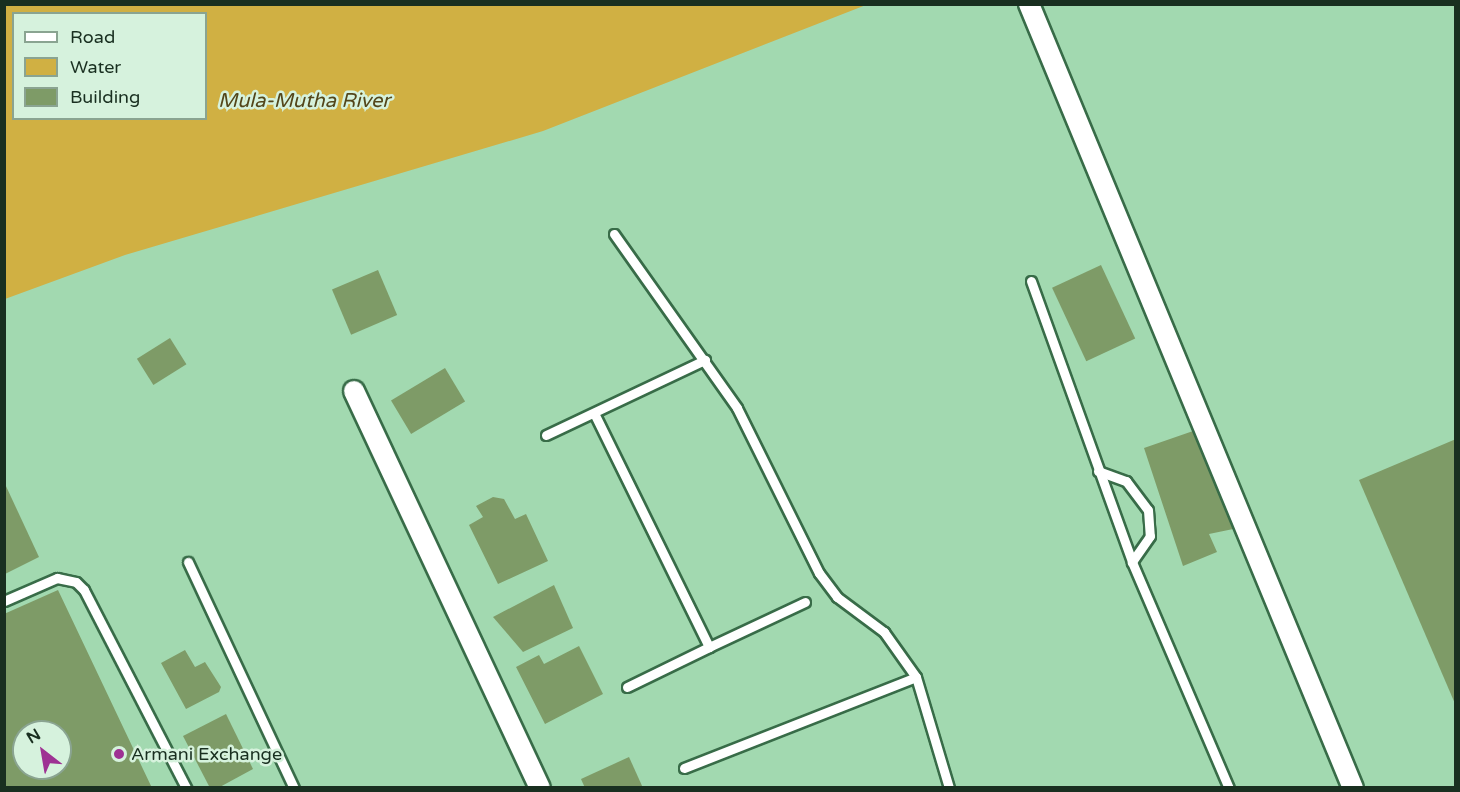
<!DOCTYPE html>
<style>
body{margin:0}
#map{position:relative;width:1460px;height:792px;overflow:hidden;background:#a2d9b0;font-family:"Varela Round",sans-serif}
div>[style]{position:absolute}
.water>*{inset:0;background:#d0b043}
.building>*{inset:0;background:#7e9b67;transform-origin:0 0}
.roads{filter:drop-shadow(2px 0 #386c48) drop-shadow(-2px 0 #386c48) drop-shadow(0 2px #386c48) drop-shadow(0 -2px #386c48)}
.lane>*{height:9px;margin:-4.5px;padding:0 4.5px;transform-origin:4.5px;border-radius:4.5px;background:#fff}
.street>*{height:20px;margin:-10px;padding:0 10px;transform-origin:10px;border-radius:10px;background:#fff}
.dots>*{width:16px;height:16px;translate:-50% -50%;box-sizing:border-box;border:3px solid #d6f2dd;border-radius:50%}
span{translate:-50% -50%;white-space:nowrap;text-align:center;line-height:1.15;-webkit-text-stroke:5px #d6f2dd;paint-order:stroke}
.poi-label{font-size:18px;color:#192f20}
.left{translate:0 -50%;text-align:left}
.water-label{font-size:20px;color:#53461a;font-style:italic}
.frame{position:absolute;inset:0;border:6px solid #192f20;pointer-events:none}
.legend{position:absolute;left:12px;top:12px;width:195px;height:108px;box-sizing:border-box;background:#d6f2dd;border:2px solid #8aa491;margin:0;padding:8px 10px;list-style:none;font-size:18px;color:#192f20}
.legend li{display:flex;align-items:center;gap:12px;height:30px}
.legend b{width:30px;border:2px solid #8aa491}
.north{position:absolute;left:12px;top:720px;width:60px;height:60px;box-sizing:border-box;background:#d6f2dd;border:2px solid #8aa491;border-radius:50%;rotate:329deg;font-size:16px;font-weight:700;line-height:24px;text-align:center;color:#192f20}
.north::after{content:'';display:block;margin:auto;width:21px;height:27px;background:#9e3293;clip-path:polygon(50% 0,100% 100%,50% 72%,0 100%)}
</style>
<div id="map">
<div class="water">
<i style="clip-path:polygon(evenodd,5px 4px,866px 4px,866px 5px,543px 131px,125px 255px,5px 299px,5px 4px,14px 14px,206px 14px,206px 118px,14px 118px,14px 14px)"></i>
</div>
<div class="building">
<i style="left:1101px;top:265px;width:81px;height:54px;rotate:65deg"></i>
<i style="left:378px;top:270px;width:49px;height:50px;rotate:67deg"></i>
<i style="left:170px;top:338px;width:31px;height:39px;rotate:58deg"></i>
<i style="left:445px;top:368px;width:39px;height:63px;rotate:59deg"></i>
<i style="clip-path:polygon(1196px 430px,1238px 528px,1209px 534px,1217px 552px,1183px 566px,1144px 448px)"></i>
<i style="clip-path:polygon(1456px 439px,1456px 706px,1359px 480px)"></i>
<i style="clip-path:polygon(5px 484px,39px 557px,5px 574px)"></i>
<i style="clip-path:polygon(493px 497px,504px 499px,515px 519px,526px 514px,548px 561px,498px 584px,469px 525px,483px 517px,476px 506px)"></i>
<i style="clip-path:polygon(554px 585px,573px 628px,523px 652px,493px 617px)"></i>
<i style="clip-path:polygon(evenodd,58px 590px,152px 788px,4px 788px,4px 614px,58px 590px,24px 732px,60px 732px,60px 768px,24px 768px,24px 732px)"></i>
<i style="clip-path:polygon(579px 646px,603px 694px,545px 724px,516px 667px,539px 655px,544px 664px)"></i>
<i style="clip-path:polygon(185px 650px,195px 667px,205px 662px,221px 687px,219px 692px,186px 709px,161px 663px)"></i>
<i style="clip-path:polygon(226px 714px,253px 769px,218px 788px,210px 788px,183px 736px)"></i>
<i style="clip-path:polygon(629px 757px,643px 788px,585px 788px,581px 779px)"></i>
</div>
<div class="roads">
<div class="lane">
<i style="left:614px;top:234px;width:213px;rotate:54.7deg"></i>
<i style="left:737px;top:408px;width:184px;rotate:63.6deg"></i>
<i style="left:819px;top:573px;width:30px;rotate:53deg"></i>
<i style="left:837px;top:597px;width:59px;rotate:36.7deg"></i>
<i style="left:884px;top:632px;width:55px;rotate:54.6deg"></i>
<i style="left:916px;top:677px;width:116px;rotate:73.4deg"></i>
<i style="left:1031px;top:281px;width:299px;rotate:70.2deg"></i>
<i style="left:1132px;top:562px;width:246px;rotate:66.8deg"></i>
<i style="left:594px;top:413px;width:261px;rotate:63.8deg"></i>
<i style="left:709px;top:647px;width:106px;rotate:-25.1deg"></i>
<i style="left:546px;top:435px;width:176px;rotate:-25.3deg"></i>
<i style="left:1098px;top:471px;width:30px;rotate:20deg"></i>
<i style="left:1126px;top:481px;width:36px;rotate:53deg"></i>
<i style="left:1148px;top:510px;width:26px;rotate:86deg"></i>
<i style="left:1150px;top:536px;width:32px;rotate:125deg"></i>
<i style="left:188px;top:562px;width:250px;rotate:64.9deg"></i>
<i style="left:4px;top:601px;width:58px;rotate:-23.5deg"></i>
<i style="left:57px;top:578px;width:19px;rotate:12deg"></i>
<i style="left:76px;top:582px;width:11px;rotate:45deg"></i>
<i style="left:84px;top:590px;width:223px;rotate:62.7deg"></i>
<i style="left:627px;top:687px;width:91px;rotate:-26deg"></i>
<i style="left:684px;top:768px;width:249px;rotate:-21.4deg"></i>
</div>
<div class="street">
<i style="left:1029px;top:4px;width:848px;rotate:67.55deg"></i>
<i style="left:354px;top:391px;width:438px;rotate:64.9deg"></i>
</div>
</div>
<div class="dots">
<i style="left:119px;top:754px;background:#9e3293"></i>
</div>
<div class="poi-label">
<span class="left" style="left:131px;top:754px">Armani Exchange</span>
</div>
<div class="water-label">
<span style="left:304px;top:101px">Mula-Mutha River</span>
</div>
<div class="frame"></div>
<ul class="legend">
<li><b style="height:8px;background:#fff"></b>Road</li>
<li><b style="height:16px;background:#d0b043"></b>Water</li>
<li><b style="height:16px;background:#7e9b67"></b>Building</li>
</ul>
<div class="north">N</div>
</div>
